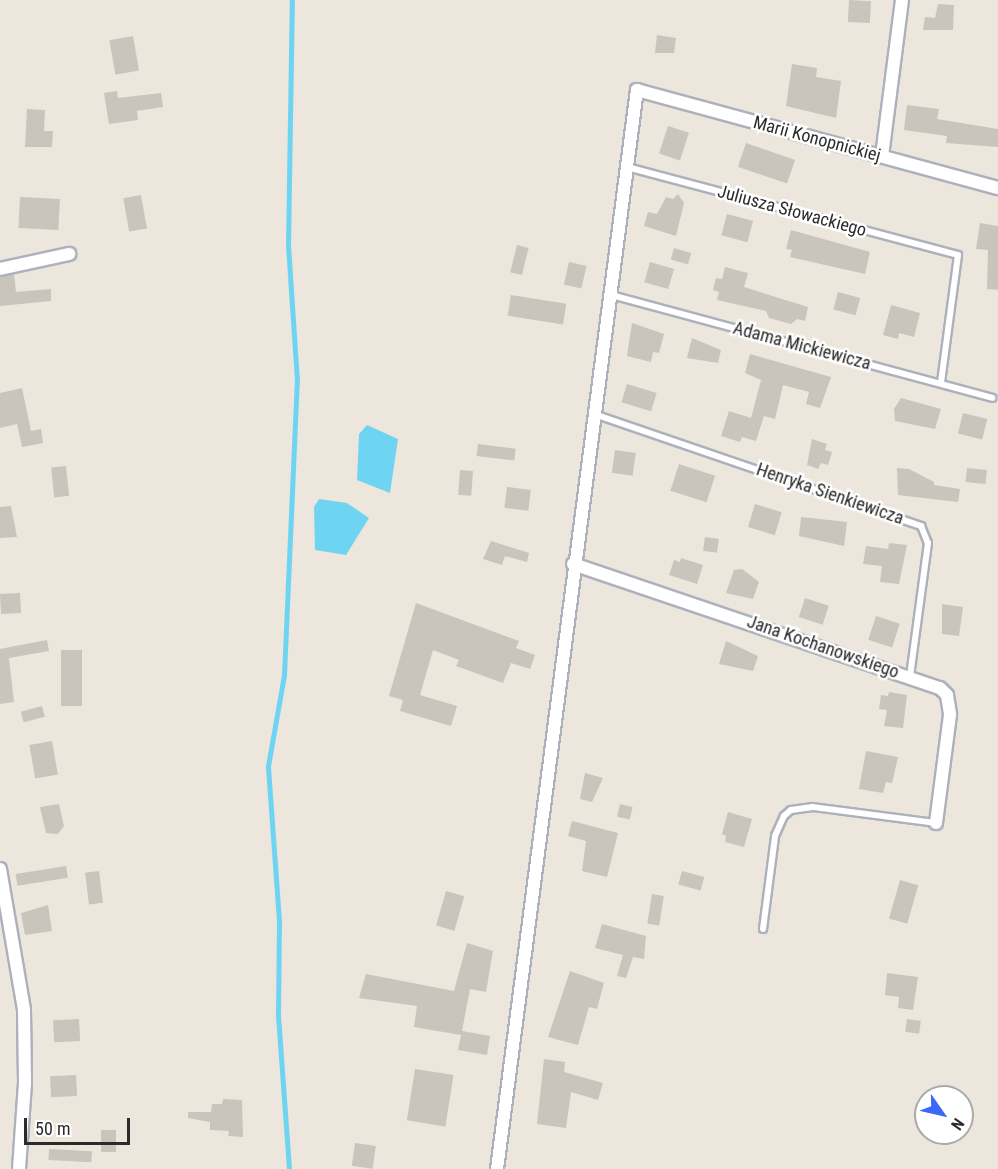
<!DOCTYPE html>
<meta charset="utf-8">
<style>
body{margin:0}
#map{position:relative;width:998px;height:1169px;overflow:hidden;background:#ede6dd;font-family:"Roboto Condensed",sans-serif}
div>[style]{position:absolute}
.water>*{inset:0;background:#6fd4f1}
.stream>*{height:4.5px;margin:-2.25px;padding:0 2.25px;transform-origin:2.25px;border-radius:2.25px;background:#6fd4f1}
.building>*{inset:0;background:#c9c4bc;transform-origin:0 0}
.roads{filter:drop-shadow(2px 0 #adb1bb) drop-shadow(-2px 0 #adb1bb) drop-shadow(0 2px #adb1bb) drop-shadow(0 -2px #adb1bb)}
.lane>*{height:6px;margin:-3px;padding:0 3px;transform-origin:3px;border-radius:3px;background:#fff}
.street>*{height:12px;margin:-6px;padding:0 6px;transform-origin:6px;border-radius:6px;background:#fff}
span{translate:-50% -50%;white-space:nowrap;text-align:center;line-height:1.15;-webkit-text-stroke:5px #fff;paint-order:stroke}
.street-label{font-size:18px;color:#2b2b2b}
.north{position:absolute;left:914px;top:1085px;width:60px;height:60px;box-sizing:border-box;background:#fff;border:2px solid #aaa;border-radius:50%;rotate:124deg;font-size:16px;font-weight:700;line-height:24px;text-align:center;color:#2b2b2b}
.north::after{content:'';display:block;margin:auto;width:21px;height:27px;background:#3b67fd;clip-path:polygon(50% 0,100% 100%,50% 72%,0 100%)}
.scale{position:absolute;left:24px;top:1118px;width:106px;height:27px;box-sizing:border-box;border:3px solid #2b2b2b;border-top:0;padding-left:8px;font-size:18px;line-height:21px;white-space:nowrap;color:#2b2b2b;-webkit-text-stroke:4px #fff;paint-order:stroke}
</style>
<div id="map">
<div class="water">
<i style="clip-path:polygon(367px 425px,398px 439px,390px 493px,357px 480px,359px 434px)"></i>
<i style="clip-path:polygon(319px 499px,347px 503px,369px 518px,346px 555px,315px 550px,314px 507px)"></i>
</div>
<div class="stream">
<i style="left:289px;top:1169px;width:153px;rotate:-94.1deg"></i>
<i style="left:278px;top:1016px;width:95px;rotate:-89.4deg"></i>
<i style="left:279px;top:921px;width:155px;rotate:-94.1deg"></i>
<i style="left:268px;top:766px;width:92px;rotate:-80deg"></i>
<i style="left:284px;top:675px;width:294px;rotate:-87.5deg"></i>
<i style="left:297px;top:381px;width:134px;rotate:-93.8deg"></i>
<i style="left:288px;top:247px;width:247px;rotate:-89.1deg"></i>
</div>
<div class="building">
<i style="left:849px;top:0;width:22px;height:22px;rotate:3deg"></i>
<i style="clip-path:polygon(938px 4px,954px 5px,953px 30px,923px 30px,925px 17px,935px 18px)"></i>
<i style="clip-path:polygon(657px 35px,676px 38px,674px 53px,655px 53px)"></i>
<i style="left:133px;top:36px;width:35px;height:24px;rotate:80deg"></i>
<i style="clip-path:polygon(792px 64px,817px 68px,816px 77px,841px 81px,836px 118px,786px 106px)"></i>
<i style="clip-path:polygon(117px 91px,118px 98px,161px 93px,163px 107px,137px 111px,138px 120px,109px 124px,104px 93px)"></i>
<i style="clip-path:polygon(907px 105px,939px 109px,937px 119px,998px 129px,998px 147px,946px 143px,947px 136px,904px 130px)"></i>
<i style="clip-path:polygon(27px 109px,45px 110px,44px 131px,53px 131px,52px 147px,25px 147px)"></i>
<i style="left:668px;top:126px;width:22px;height:29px;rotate:18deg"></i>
<i style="left:746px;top:143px;width:52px;height:25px;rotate:19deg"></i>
<i style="clip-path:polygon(678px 194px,684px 203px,676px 236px,644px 226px,648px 212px,657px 214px,666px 197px,673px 199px)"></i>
<i style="left:141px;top:195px;width:34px;height:18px;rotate:80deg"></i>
<i style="left:20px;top:197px;width:40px;height:31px;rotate:3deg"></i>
<i style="left:727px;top:214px;width:27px;height:22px;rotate:15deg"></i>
<i style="clip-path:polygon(980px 223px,998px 226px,998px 290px,987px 289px,988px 250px,976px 249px)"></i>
<i style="clip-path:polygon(791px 230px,870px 252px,865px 274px,790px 257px,792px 250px,786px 249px)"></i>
<i style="left:517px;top:245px;width:12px;height:28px;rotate:14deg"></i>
<i style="left:674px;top:248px;width:18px;height:12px;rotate:16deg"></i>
<i style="left:569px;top:262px;width:18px;height:23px;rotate:13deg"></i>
<i style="left:650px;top:262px;width:25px;height:21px;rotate:16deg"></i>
<i style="clip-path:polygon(725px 267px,748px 273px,744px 287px,808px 307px,805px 321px,797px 319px,791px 324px,769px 318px,766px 311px,717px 300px,719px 292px,713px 290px,716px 278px,722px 279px)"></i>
<i style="clip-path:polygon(14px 274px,16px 292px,51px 289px,51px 301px,0 306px,0 277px)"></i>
<i style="left:838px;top:292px;width:23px;height:18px;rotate:15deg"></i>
<i style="left:511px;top:295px;width:56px;height:21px;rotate:9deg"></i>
<i style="clip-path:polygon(891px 305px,920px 313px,914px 337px,899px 333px,898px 339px,883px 335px)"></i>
<i style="clip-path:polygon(632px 323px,664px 334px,659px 353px,653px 352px,651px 362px,627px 356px)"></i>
<i style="clip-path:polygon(692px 338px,721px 350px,718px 363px,687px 358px)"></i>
<i style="clip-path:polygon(750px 354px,831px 377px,820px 408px,806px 404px,809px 392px,783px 385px,775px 419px,764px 416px,756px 441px,742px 437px,740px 442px,721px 436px,729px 411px,751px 418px,761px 380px,745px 373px)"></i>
<i style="left:627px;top:384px;width:31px;height:19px;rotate:17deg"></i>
<i style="clip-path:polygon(22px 388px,31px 431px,41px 429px,43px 443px,22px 447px,17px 424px,0 428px,0 393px)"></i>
<i style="clip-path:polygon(901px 398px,941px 409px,935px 429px,895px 421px,894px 409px)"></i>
<i style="left:963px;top:413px;width:25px;height:21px;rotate:14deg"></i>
<i style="clip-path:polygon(812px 439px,827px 444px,825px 450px,832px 452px,828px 465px,821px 463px,818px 469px,807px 465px)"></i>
<i style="left:478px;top:444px;width:38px;height:12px;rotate:7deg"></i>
<i style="left:615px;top:450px;width:21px;height:23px;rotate:8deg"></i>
<i style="left:679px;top:464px;width:38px;height:28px;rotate:18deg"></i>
<i style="left:66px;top:466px;width:30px;height:15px;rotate:84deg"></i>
<i style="clip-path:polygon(897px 468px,909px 469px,934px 482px,934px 485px,960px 489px,958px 502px,898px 495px)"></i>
<i style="left:967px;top:468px;width:20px;height:14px;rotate:6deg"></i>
<i style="left:460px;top:470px;width:13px;height:25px;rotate:4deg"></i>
<i style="left:507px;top:487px;width:24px;height:21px;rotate:7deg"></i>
<i style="left:755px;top:504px;width:28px;height:24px;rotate:17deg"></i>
<i style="clip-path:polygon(11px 506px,17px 537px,0 538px,0 507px)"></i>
<i style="clip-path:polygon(801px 517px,847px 522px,844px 546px,799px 536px)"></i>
<i style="left:705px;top:537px;width:14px;height:14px;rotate:8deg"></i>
<i style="clip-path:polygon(491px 541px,529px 553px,527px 562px,505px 556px,502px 565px,483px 559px)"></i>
<i style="clip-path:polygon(889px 543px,907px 545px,899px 584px,880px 582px,882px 566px,863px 564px,866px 546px,888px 549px)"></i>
<i style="clip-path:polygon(681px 558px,703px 565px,697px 584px,669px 575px,674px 560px,680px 562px)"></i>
<i style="clip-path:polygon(742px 569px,759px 582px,753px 599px,726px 593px,734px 570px)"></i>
<i style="left:20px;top:593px;width:20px;height:20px;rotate:87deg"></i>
<i style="left:805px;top:598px;width:25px;height:20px;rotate:18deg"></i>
<i style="clip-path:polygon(416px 603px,519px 641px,516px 648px,535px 655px,530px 669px,511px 663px,503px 683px,456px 666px,459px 660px,433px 650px,420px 695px,457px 706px,451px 726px,400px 711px,403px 700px,389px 696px)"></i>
<i style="clip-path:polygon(942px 604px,963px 607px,959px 636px,942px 634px)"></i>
<i style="left:876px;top:616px;width:25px;height:25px;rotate:18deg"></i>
<i style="clip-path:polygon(47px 640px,49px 651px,9px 658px,14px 702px,0 704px,0 649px)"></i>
<i style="clip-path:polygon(726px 641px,758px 656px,753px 671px,719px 664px)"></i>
<i style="left:61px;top:650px;width:21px;height:56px"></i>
<i style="clip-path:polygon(889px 692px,907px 695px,903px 728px,884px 726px,887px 710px,879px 709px,881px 695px,888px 696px)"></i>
<i style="left:42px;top:706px;width:11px;height:22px;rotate:75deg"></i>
<i style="left:52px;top:741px;width:34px;height:23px;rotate:80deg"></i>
<i style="clip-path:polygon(866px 751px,898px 757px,892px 783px,886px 782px,883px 793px,859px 789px)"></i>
<i style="clip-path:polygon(585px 773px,603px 778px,592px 802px,580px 799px)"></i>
<i style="clip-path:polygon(59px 804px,64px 826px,58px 834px,46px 833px,40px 807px)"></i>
<i style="left:620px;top:804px;width:13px;height:13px;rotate:13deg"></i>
<i style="clip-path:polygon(728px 812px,752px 819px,744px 847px,725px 842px,726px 836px,722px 834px)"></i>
<i style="clip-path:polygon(572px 821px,618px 833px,607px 877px,582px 871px,586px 841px,568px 836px)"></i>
<i style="left:66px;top:866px;width:12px;height:51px;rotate:81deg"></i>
<i style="left:99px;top:871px;width:32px;height:14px;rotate:83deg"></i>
<i style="left:682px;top:871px;width:23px;height:14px;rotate:15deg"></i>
<i style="left:900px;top:880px;width:19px;height:40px;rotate:16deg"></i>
<i style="left:446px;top:891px;width:19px;height:36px;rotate:16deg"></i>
<i style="left:652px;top:894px;width:12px;height:30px;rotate:9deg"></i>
<i style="clip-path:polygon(48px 905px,52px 931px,25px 935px,21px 913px)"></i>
<i style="clip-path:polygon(602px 924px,646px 936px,644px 959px,633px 957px,626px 978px,617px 976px,623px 955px,595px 948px)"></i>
<i style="clip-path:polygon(467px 943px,493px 951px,486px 992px,470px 989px,462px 1031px,490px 1036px,487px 1055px,458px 1050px,461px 1035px,414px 1027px,417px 1006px,359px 998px,366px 974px,454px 991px)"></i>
<i style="clip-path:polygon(570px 971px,604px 983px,597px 1009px,589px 1007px,578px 1045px,548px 1037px)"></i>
<i style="clip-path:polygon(887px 973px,918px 977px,913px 1010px,898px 1008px,899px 997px,885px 995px)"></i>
<i style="left:79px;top:1019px;width:22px;height:26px;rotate:87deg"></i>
<i style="left:907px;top:1019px;width:14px;height:13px;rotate:8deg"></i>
<i style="clip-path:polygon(544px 1059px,565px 1062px,564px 1072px,603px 1083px,598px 1100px,571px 1092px,566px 1128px,537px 1124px)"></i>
<i style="left:415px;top:1069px;width:39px;height:52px;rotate:9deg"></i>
<i style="left:76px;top:1075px;width:21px;height:26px;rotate:87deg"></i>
<i style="clip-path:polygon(223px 1099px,242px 1100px,243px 1137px,228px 1136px,229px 1131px,210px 1130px,210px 1122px,188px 1118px,188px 1112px,211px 1112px,212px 1104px,222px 1104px)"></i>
<i style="left:101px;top:1130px;width:15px;height:22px"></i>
<i style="left:355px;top:1143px;width:21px;height:23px;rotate:8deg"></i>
<i style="left:49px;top:1149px;width:43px;height:11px;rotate:3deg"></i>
</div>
<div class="roads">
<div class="lane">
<i style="left:627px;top:167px;width:342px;rotate:14.9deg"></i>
<i style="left:958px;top:255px;width:129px;rotate:97.6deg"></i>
<i style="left:611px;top:295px;width:395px;rotate:15.1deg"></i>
<i style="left:594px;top:414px;width:346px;rotate:18.9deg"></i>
<i style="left:921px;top:526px;width:18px;rotate:68deg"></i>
<i style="left:928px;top:543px;width:135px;rotate:97.7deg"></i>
<i style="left:763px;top:929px;width:94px;rotate:-82.6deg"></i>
<i style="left:775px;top:836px;width:22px;rotate:-66deg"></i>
<i style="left:784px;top:816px;width:9px;rotate:-41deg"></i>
<i style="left:791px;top:810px;width:22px;rotate:-8deg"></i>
<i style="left:813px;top:807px;width:124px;rotate:7.4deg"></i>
</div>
<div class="street">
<i style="left:882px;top:156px;width:157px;rotate:-82.7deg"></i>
<i style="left:0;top:269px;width:71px;rotate:-12.3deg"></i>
<i style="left:573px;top:564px;width:387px;rotate:18.7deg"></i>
<i style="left:940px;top:688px;width:10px;rotate:45deg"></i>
<i style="left:947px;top:695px;width:20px;rotate:81deg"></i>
<i style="left:950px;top:715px;width:109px;rotate:97.4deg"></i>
<i style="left:0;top:869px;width:143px;rotate:80.3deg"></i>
<i style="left:24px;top:1010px;width:73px;rotate:89.2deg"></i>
<i style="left:25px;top:1083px;width:86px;rotate:94deg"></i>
<i style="left:497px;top:1169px;width:1088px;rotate:-82.61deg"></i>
<i style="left:637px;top:90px;width:374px;rotate:15.2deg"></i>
</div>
</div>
<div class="street-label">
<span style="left:817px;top:139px;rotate:15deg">Marii Konopnickiej</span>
<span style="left:792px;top:211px;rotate:15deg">Juliusza Słowackiego</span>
<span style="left:802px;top:346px;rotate:15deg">Adama Mickiewicza</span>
<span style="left:830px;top:494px;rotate:19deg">Henryka Sienkiewicza</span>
<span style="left:823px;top:647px;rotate:19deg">Jana Kochanowskiego</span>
</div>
<div class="north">N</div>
<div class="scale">50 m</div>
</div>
